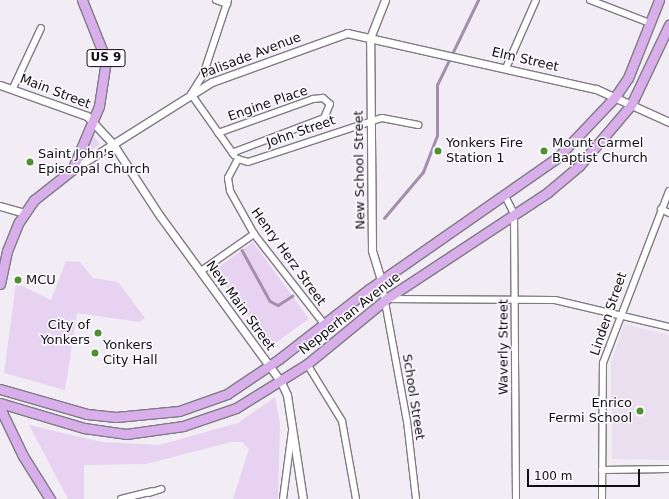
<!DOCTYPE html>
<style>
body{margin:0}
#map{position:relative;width:669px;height:499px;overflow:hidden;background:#f2ecf5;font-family:"DejaVu Sans",sans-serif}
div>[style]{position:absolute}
.built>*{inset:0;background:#e9dfef}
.green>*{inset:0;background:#e7d3f1;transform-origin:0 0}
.stream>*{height:2.5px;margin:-1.25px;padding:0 1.25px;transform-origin:1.25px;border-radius:1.25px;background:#a28ead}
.roads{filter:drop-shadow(1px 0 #807b83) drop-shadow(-1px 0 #807b83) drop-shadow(0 1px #807b83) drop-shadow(0 -1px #807b83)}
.minor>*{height:6px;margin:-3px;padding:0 3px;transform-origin:3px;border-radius:3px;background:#fff}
.tertiary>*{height:7px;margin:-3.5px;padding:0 3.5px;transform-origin:3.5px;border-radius:3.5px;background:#fff}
.primary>*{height:9px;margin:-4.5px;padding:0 4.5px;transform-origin:4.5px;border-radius:4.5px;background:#d8afeb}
.dots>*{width:11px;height:11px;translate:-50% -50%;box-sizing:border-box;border:2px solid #fdfbff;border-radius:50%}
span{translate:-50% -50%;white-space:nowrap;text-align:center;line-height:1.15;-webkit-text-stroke:3px #fdfbff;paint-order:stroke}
.shield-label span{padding:1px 3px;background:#fdfbff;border:1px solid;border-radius:3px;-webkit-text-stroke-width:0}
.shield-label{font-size:12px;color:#100e11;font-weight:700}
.street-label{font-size:13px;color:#100e11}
.poi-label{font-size:13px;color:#100e11}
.left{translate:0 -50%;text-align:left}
.right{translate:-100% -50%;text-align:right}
.scale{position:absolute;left:527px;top:469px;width:113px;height:18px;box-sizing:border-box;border:2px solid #100e11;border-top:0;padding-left:5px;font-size:12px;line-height:14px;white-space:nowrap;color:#100e11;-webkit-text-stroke:3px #fdfbff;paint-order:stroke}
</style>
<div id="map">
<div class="built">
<i style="clip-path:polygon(624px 324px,669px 335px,669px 460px,612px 459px,611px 363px)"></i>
</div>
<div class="green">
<i style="clip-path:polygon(92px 134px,100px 144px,82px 157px)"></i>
<i style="left:253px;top:242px;width:95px;height:48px;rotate:54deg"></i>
<i style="clip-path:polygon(66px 261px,80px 262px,93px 278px,118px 282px,145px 318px,139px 322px,77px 313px,65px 390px,4px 373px,16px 283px,51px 300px)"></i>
<i style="clip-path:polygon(275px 397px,280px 424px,278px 499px,233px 499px,249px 449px,242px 442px,231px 442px,146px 464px,84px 465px,84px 499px,68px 499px,29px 425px,102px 442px,159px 445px,238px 423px)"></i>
</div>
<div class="stream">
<i style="left:384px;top:218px;width:60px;rotate:-49.7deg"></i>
<i style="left:423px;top:172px;width:39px;rotate:-69deg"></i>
<i style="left:437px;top:136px;width:51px;rotate:-90deg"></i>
<i style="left:437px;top:85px;width:94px;rotate:-64.2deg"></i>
<i style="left:242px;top:250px;width:58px;rotate:61.2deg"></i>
<i style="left:270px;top:301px;width:9px;rotate:27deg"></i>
<i style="left:278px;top:305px;width:17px;rotate:-33deg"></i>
</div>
<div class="roads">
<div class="minor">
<i style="left:216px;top:0;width:12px;rotate:20deg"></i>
<i style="left:228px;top:0;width:79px;rotate:108.4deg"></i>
<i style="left:203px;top:75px;width:22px;rotate:122deg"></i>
<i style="left:191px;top:94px;width:75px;rotate:54.8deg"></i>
<i style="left:590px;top:0;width:64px;rotate:21deg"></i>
<i style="left:506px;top:68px;width:74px;rotate:-66.2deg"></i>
<i style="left:13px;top:88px;width:66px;rotate:-65deg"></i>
<i style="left:218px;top:133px;width:101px;rotate:-19.7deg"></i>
<i style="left:313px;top:99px;width:10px;rotate:-6deg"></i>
<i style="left:323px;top:98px;width:9px;rotate:41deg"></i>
<i style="left:330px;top:104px;width:15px;rotate:113deg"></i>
<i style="left:324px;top:118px;width:98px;rotate:159.2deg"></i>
<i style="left:238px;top:159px;width:21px;rotate:118deg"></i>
<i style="left:228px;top:178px;width:13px;rotate:81deg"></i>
<i style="left:230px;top:191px;width:49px;rotate:60.8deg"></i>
<i style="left:254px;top:234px;width:114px;rotate:52.1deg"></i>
<i style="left:238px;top:159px;width:10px;rotate:17deg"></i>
<i style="left:248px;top:162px;width:141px;rotate:-18.2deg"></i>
<i style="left:382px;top:118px;width:37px;rotate:11deg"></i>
<i style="left:505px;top:196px;width:20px;rotate:63deg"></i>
<i style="left:514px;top:214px;width:285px;rotate:89.6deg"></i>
<i style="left:661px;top:209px;width:9px;rotate:27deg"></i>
<i style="left:201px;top:271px;width:65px;rotate:-34.9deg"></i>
<i style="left:381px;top:280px;width:143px;rotate:79.6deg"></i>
<i style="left:407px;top:421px;width:79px;rotate:83.4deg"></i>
<i style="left:386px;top:299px;width:169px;rotate:0.3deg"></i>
<i style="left:555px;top:300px;width:117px;rotate:13.3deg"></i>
<i style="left:307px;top:364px;width:67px;rotate:58.4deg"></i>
<i style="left:342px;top:421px;width:79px;rotate:79.8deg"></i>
<i style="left:602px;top:470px;width:67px;rotate:-0.9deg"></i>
<i style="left:149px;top:493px;width:13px;rotate:-18deg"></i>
<i style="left:121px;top:499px;width:32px;rotate:-14deg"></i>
<i style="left:283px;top:499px;width:69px;rotate:-82.5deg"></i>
<i style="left:602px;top:499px;width:136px;rotate:-89.6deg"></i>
<i style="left:603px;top:363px;width:184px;rotate:-69deg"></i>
</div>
<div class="tertiary">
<i style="left:0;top:85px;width:92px;rotate:19.6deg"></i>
<i style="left:87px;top:116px;width:38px;rotate:47deg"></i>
<i style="left:113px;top:144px;width:86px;rotate:56.9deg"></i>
<i style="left:160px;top:216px;width:205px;rotate:53.9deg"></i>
<i style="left:281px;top:382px;width:14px;rotate:65deg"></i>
<i style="left:287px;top:395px;width:105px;rotate:81.3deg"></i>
<i style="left:72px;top:170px;width:165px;rotate:-32.2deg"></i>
<i style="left:212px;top:82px;width:144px;rotate:-19.9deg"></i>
<i style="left:347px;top:33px;width:255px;rotate:12.7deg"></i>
<i style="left:596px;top:89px;width:80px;rotate:24.3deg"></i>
<i style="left:0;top:206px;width:26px;rotate:16deg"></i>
<i style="left:381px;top:280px;width:31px;rotate:-107deg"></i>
<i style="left:372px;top:250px;width:212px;rotate:-90.5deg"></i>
<i style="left:370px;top:38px;width:41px;rotate:-68.5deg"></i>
</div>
<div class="primary">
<i style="left:0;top:284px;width:34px;rotate:-78deg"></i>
<i style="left:7px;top:251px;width:31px;rotate:-68deg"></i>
<i style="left:19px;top:222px;width:27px;rotate:-56deg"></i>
<i style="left:34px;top:200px;width:48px;rotate:-38.3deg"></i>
<i style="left:72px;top:170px;width:69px;rotate:-67.1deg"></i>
<i style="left:99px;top:106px;width:47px;rotate:-81.3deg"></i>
<i style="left:106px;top:60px;width:65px;rotate:-111.8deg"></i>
<i style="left:0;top:389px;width:91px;rotate:16deg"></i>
<i style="left:87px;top:414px;width:29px;rotate:6deg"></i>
<i style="left:116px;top:417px;width:63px;rotate:-5.4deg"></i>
<i style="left:179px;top:411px;width:51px;rotate:-19.5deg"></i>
<i style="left:227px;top:394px;width:63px;rotate:-33.9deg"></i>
<i style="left:279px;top:359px;width:114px;rotate:-37.9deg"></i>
<i style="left:369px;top:289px;width:231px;rotate:-34.9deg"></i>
<i style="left:558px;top:157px;width:83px;rotate:-46.5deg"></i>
<i style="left:615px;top:97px;width:23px;rotate:-56deg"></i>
<i style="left:628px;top:78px;width:84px;rotate:-68.3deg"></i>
<i style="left:0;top:403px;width:88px;rotate:16.6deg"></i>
<i style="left:84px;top:428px;width:42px;rotate:8.1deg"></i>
<i style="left:126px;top:434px;width:58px;rotate:-8deg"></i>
<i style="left:183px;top:426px;width:56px;rotate:-18.8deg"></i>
<i style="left:236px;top:408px;width:84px;rotate:-31.8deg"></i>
<i style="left:307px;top:364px;width:102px;rotate:-39.4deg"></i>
<i style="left:386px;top:299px;width:194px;rotate:-33.4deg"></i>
<i style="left:548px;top:192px;width:40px;rotate:-40deg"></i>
<i style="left:579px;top:166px;width:80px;rotate:-49.6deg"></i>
<i style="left:631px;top:105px;width:89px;rotate:-64.6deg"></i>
<i style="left:0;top:408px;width:53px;rotate:64.4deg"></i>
<i style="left:23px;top:456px;width:51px;rotate:57.9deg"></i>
</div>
</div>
<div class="dots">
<i style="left:438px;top:151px;background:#519031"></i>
<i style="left:544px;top:151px;background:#519031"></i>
<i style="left:30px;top:162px;background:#519031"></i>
<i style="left:18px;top:280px;background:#519031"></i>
<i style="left:98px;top:333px;background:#519031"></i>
<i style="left:95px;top:353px;background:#519031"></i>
<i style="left:640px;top:411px;background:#519031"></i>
</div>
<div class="shield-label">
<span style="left:106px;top:58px">US 9</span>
</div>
<div class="street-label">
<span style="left:251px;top:56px;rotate:-21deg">Palisade Avenue</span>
<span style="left:525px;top:60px;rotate:13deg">Elm Street</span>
<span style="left:55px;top:92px;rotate:21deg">Main Street</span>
<span style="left:268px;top:104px;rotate:-19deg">Engine Place</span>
<span style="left:301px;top:132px;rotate:-19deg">John Street</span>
<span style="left:360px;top:170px;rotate:-91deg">New School Street</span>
<span style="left:288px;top:257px;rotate:54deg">Henry Herz Street</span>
<span style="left:240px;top:306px;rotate:54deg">New Main Street</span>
<span style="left:350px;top:314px;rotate:-38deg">Nepperhan Avenue</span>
<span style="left:609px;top:314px;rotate:-71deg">Linden Street</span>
<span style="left:504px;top:347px;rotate:-90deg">Waverly Street</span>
<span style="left:413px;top:397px;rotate:81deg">School Street</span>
</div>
<div class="poi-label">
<span class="left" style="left:446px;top:151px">Yonkers Fire<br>Station 1</span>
<span class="left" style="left:552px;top:151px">Mount Carmel<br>Baptist Church</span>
<span class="left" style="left:38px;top:162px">Saint John's<br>Episcopal Church</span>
<span class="left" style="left:26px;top:280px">MCU</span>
<span class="right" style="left:90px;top:333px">City of<br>Yonkers</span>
<span class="left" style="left:103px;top:353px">Yonkers<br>City Hall</span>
<span class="right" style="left:632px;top:411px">Enrico<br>Fermi School</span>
</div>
<div class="scale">100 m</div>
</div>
